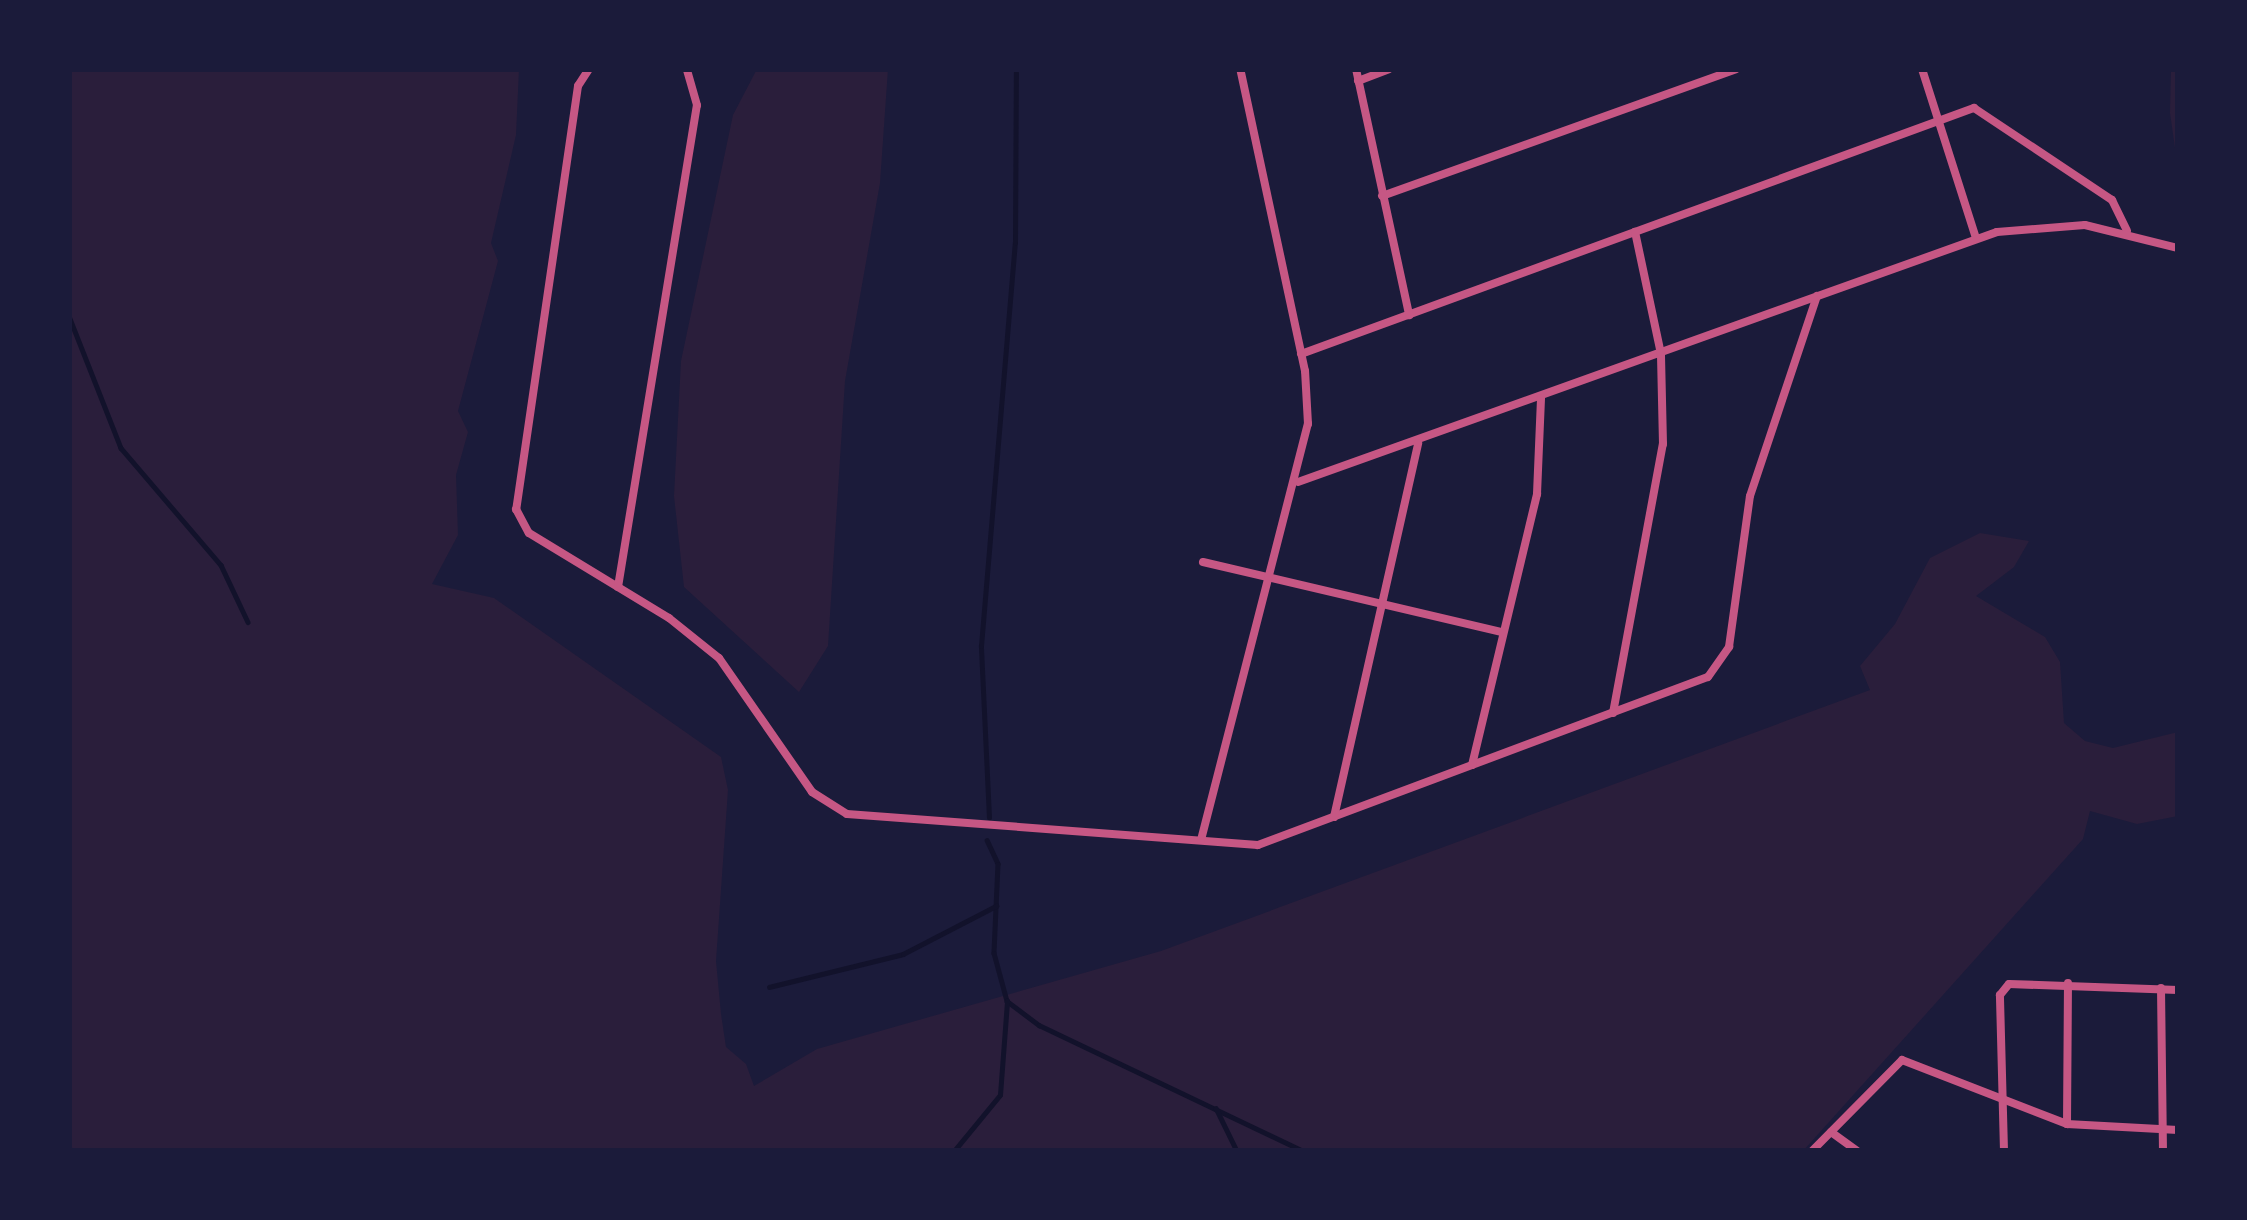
<!DOCTYPE html>
<style>
body{margin:0}
#map{position:relative;width:2247px;height:1220px;overflow:hidden;background:#1b1b3a;font-family:Signika,sans-serif}
div>[style]{position:absolute}
.green>*{inset:0;background:#2a1e3b}
.stream>*{height:4.5px;margin:-2.25px;padding:0 2.25px;transform-origin:2.25px;border-radius:2.25px;background:#12122b}
.minor>*{height:8px;margin:-4px;padding:0 4px;transform-origin:4px;border-radius:4px;background:#c65784}
span{translate:-50% -50%;white-space:nowrap;text-align:center;line-height:1.15;-webkit-text-stroke:9px #1b1b3a;paint-order:stroke}
.frame{position:absolute;inset:0;border:72px solid #1b1b3a;pointer-events:none}
</style>
<div id="map">
<div class="green">
<i style="clip-path:polygon(69px 69px,519px 69px,516px 135px,491px 243px,498px 261px,458px 411px,468px 432px,456px 475px,458px 535px,432px 584px,494px 598px,721px 757px,728px 790px,716px 961px,721px 1014px,726px 1047px,746px 1064px,754px 1086px,817px 1049px,1161px 951px,1870px 690px,1860px 666px,1895px 624px,1930px 558px,1980px 533px,2029px 541px,2014px 567px,1976px 596px,2045px 637px,2060px 662px,2064px 723px,2085px 741px,2113px 748px,2178px 732px,2178px 816px,2137px 824px,2090px 811px,2083px 839px,1803px 1151px,69px 1151px)"></i>
<i style="clip-path:polygon(757px 69px,888px 69px,880px 183px,845px 381px,828px 646px,799px 692px,684px 587px,674px 496px,681px 361px,733px 115px)"></i>
<i style="clip-path:polygon(2171px 69px,2178px 69px,2178px 169px,2170px 113px)"></i>
</div>
<div class="stream">
<i style="left:69px;top:316px;width:142px;rotate:68.5deg"></i>
<i style="left:121px;top:448px;width:154px;rotate:49.5deg"></i>
<i style="left:221px;top:565px;width:63px;rotate:64.7deg"></i>
<i style="left:989px;top:818px;width:172px;rotate:-92.7deg"></i>
<i style="left:981px;top:646px;width:404px;rotate:-85.2deg"></i>
<i style="left:1015px;top:243px;width:174px;rotate:-89.7deg"></i>
<i style="left:987px;top:840px;width:26px;rotate:65deg"></i>
<i style="left:998px;top:864px;width:89px;rotate:92.6deg"></i>
<i style="left:994px;top:953px;width:50px;rotate:74.8deg"></i>
<i style="left:1007px;top:1001px;width:40px;rotate:37deg"></i>
<i style="left:1039px;top:1025px;width:293px;rotate:25.5deg"></i>
<i style="left:769px;top:987px;width:138px;rotate:-13.8deg"></i>
<i style="left:903px;top:954px;width:105px;rotate:-27.3deg"></i>
<i style="left:1216px;top:1108px;width:48px;rotate:64deg"></i>
<i style="left:69px;top:1148px;width:4px;rotate:45deg"></i>
<i style="left:954px;top:1151px;width:72px;rotate:-50.6deg"></i>
<i style="left:1000px;top:1095px;width:94px;rotate:-85.7deg"></i>
</div>
<div class="minor">
<i style="left:589px;top:69px;width:20px;rotate:123deg"></i>
<i style="left:578px;top:86px;width:428px;rotate:98.3deg"></i>
<i style="left:516px;top:509px;width:27px;rotate:62deg"></i>
<i style="left:529px;top:533px;width:164px;rotate:31.3deg"></i>
<i style="left:669px;top:618px;width:64px;rotate:38.7deg"></i>
<i style="left:719px;top:658px;width:163px;rotate:55.2deg"></i>
<i style="left:812px;top:792px;width:41px;rotate:32.2deg"></i>
<i style="left:847px;top:814px;width:412px;rotate:4.3deg"></i>
<i style="left:1258px;top:845px;width:480px;rotate:-20.5deg"></i>
<i style="left:1708px;top:677px;width:37px;rotate:-55deg"></i>
<i style="left:1729px;top:647px;width:152px;rotate:-82.1deg"></i>
<i style="left:1750px;top:496px;width:211px;rotate:-71.5deg"></i>
<i style="left:1356px;top:69px;width:252px;rotate:77.8deg"></i>
<i style="left:1922px;top:69px;width:177px;rotate:72.3deg"></i>
<i style="left:1358px;top:81px;width:33px;rotate:-21deg"></i>
<i style="left:1382px;top:196px;width:376px;rotate:-19.7deg"></i>
<i style="left:1301px;top:354px;width:717px;rotate:-20.08deg"></i>
<i style="left:1974px;top:108px;width:166px;rotate:33.7deg"></i>
<i style="left:2112px;top:200px;width:34px;rotate:64deg"></i>
<i style="left:1298px;top:482px;width:742px;rotate:-19.68deg"></i>
<i style="left:1997px;top:232px;width:88px;rotate:-4.5deg"></i>
<i style="left:2085px;top:225px;width:96px;rotate:13.9deg"></i>
<i style="left:1203px;top:562px;width:306px;rotate:13.2deg"></i>
<i style="left:618px;top:587px;width:488px;rotate:-80.7deg"></i>
<i style="left:697px;top:105px;width:37px;rotate:-106deg"></i>
<i style="left:1613px;top:713px;width:274px;rotate:-79.5deg"></i>
<i style="left:1663px;top:444px;width:90px;rotate:-91.3deg"></i>
<i style="left:1661px;top:354px;width:125px;rotate:-102deg"></i>
<i style="left:1472px;top:765px;width:279px;rotate:-76.5deg"></i>
<i style="left:1537px;top:494px;width:96px;rotate:-87.6deg"></i>
<i style="left:1334px;top:817px;width:383px;rotate:-77.3deg"></i>
<i style="left:1201px;top:840px;width:430px;rotate:-75.6deg"></i>
<i style="left:1308px;top:424px;width:53px;rotate:-93.2deg"></i>
<i style="left:1305px;top:371px;width:309px;rotate:-102.1deg"></i>
<i style="left:2161px;top:988px;width:163px;rotate:89.3deg"></i>
<i style="left:2067px;top:1124px;width:141px;rotate:-89.6deg"></i>
<i style="left:1831px;top:1132px;width:32px;rotate:36deg"></i>
<i style="left:1812px;top:1151px;width:128px;rotate:-45.3deg"></i>
<i style="left:1902px;top:1060px;width:177px;rotate:21.2deg"></i>
<i style="left:2067px;top:1124px;width:111px;rotate:3.1deg"></i>
<i style="left:2004px;top:1151px;width:156px;rotate:-91.5deg"></i>
<i style="left:2000px;top:995px;width:14px;rotate:-51deg"></i>
<i style="left:2009px;top:984px;width:169px;rotate:2deg"></i>
</div>
<div class="frame"></div>
</div>
